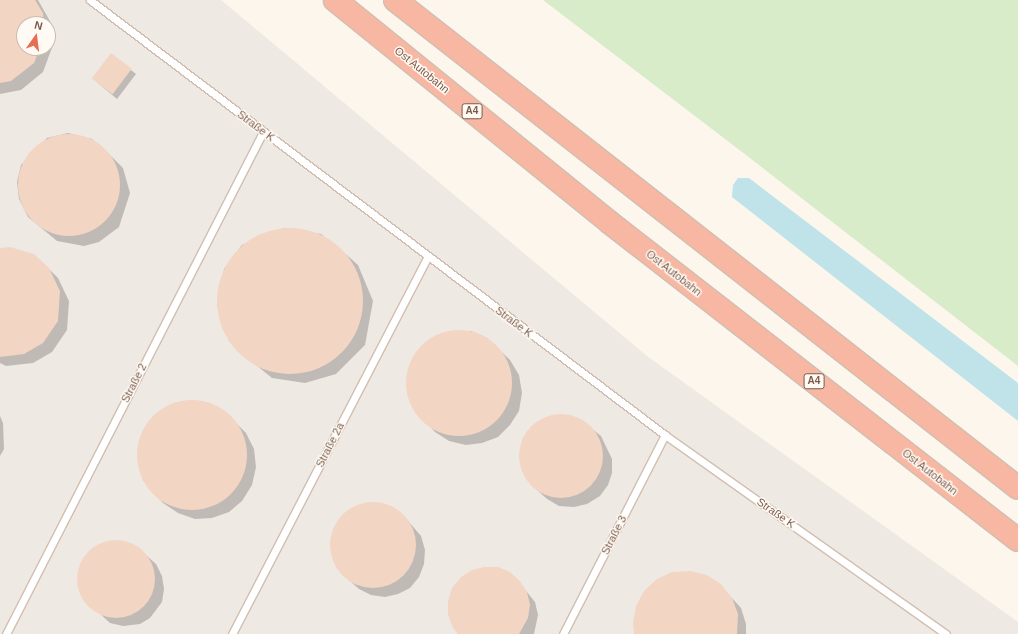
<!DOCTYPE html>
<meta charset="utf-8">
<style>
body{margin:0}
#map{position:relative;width:1018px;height:634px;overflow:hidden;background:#fdf6ec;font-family:Arial,sans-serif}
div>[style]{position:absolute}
.industrial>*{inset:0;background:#efe9e4}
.green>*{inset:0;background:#d8ecc9}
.water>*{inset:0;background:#bfe3e8}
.shadow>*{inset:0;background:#0003}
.building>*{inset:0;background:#f3d5c3;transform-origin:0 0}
.round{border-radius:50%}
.roads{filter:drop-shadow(1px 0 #d1beb0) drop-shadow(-1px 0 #d1beb0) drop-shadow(0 1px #d1beb0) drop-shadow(0 -1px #d1beb0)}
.service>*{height:7px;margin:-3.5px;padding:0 3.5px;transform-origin:3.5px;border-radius:3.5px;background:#fff}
.motorway>*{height:22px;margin:-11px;padding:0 11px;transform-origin:11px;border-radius:11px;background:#f7b7a3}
span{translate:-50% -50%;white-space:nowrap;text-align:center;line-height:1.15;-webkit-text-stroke:3px #fffaf3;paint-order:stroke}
.shield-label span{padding:1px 3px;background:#fffaf3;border:1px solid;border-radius:3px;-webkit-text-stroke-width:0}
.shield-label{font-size:10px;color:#7a5c4d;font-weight:700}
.street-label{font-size:11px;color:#7a5c4d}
.north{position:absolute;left:16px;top:16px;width:40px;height:40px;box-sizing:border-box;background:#fffaf3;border:1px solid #cabbb1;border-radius:50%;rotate:14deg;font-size:11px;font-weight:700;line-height:16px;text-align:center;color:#7a5c4d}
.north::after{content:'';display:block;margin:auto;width:14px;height:18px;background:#e76f51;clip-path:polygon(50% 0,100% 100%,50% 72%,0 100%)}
</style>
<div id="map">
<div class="industrial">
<i style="clip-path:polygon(evenodd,0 0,221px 0,647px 356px,1018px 622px,1018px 634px,0 634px,0 0,24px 24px,48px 24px,48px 48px,24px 48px,24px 24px)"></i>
</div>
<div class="green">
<i style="clip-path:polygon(543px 0,1018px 0,1018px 366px,746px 155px)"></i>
</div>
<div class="water">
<i style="clip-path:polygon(738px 178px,749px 178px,1018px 383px,1018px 421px,732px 197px,733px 185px)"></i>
</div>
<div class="shadow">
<i style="clip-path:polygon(evenodd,0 0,38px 0,51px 23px,53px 45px,43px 72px,21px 90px,0 94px,0 0,24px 24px,48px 24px,48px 48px,24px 48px,24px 24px)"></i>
<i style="clip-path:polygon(131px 70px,136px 74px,117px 99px,92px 78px)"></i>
<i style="clip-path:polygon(68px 133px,92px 139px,113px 158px,123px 168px,130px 193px,119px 227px,99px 242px,84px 246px,57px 241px,28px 217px,19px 199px,17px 182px,21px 165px,47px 138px)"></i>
<i style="clip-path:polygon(284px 228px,321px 234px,348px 256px,358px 265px,373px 301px,365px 345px,336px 374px,305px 383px,272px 378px,239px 351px,229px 341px,217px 305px,224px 269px,242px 245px)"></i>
<i style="clip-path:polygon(0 249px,49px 269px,58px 278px,69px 301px,67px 330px,52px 352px,33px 363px,6px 366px,0 363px)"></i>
<i style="clip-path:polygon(453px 331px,471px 331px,487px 338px,510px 360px,519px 375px,522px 393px,519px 411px,510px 425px,498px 437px,482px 443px,466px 445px,449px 441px,435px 432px,414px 409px,408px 394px,407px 377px,412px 361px,421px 347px,435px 336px)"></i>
<i style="clip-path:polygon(188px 401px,206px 403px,223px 410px,246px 433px,254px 449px,256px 467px,252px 485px,242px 501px,229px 512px,212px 518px,195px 519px,178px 513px,163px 503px,143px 480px,138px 463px,138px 445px,144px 429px,155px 415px,170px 405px)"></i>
<i style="clip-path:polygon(568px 415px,580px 419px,601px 436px,612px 459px,612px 473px,608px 485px,600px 496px,587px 504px,574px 507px,559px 506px,547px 499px,537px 490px,527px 479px,521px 466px,520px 452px,523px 438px,532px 427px,542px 419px)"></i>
<i style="clip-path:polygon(0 416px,3px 423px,4px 449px,0 456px)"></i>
<i style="clip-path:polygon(378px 503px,391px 507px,403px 515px,421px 536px,425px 550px,424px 564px,419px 577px,410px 588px,398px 594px,385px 597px,371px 595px,359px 589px,349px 580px,339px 570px,333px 558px,331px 544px,334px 531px,340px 519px,351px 510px,364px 504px)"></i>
<i style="clip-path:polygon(119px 541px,138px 548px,156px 564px,162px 576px,164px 589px,162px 602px,150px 618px,140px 624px,123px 626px,110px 623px,84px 599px,80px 589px,78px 576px,87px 555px,97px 546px)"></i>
<i style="clip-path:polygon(519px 582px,535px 602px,538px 615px,534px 634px,460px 634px)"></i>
<i style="clip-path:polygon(720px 585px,741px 608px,746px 624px,746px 634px,635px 634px)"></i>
</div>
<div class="building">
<i style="clip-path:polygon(0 0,35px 0,43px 13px,44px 24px,24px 24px,24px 48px,40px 48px,34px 63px,11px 81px,0 83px)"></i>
<i style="left:111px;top:53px;width:26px;height:32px;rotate:37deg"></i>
<i class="round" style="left:18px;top:134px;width:102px;height:102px"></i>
<i class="round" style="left:217px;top:228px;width:146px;height:146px"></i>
<i style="clip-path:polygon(10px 247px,34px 254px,49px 268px,60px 291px,58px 321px,43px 343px,24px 354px,0 357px,0 248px)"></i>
<i class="round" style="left:406px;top:330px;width:106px;height:106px"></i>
<i class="round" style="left:137px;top:400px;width:110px;height:110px"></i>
<i class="round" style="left:519px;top:414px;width:84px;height:84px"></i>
<i class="round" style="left:330px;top:502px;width:86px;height:86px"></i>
<i class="round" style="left:77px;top:540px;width:78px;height:78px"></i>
<i style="clip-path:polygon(484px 567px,498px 567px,510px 572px,520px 581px,527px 592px,530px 605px,528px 618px,519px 634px,458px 634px,453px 628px,448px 615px,448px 601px,452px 588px,461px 577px,472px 570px)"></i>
<i style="clip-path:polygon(690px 571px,707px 575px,721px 584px,732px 598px,738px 614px,737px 634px,634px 634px,633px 623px,636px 606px,644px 591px,657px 579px,672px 572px)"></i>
</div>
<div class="roads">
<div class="service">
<i style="left:90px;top:0;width:721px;rotate:37.11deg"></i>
<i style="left:665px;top:435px;width:344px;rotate:35.3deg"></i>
<i style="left:6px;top:634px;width:564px;rotate:-62.89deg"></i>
<i style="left:232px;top:634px;width:426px;rotate:-62.6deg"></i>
<i style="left:563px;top:634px;width:224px;rotate:-62.9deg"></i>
</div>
<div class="motorway">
<i style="left:335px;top:0;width:353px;rotate:39deg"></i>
<i style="left:609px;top:222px;width:518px;rotate:37.87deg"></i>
<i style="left:395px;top:0;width:791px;rotate:38.07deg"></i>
</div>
</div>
<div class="shield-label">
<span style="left:472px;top:111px">A4</span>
<span style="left:814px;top:381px">A4</span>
</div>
<div class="street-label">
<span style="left:422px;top:70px;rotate:39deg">Ost Autobahn</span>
<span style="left:256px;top:126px;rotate:37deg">Straße K</span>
<span style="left:674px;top:273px;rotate:38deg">Ost Autobahn</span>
<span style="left:514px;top:322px;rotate:37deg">Straße K</span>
<span style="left:134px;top:383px;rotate:-63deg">Straße 2</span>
<span style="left:330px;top:445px;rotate:-63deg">Straße 2a</span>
<span style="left:930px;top:472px;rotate:38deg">Ost Autobahn</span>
<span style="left:776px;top:513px;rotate:35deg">Straße K</span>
<span style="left:614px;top:535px;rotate:-63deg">Straße 3</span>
</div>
<div class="north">N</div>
</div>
